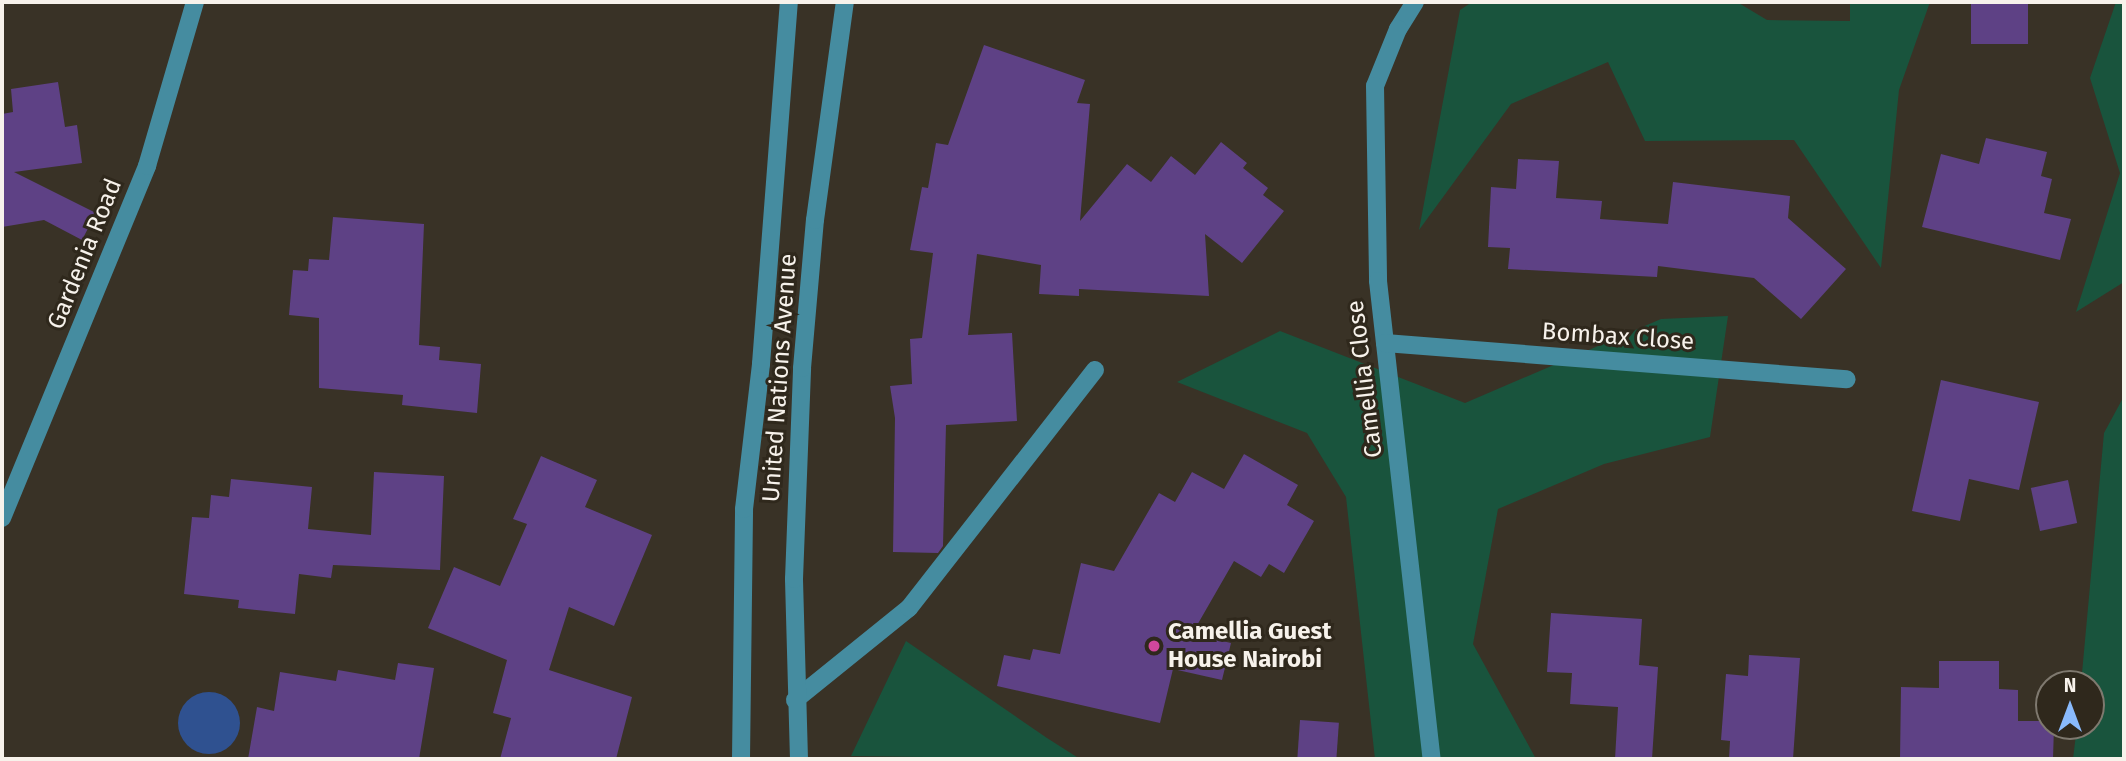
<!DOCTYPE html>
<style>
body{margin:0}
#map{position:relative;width:2126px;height:761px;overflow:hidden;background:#393226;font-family:"Fira Sans",sans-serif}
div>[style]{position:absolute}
.green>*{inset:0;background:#19543d}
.water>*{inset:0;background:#2f5190}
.round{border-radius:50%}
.building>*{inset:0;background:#5e4185;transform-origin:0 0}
.minor>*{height:18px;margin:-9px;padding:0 9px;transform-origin:9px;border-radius:9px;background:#458ca0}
.dots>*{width:19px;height:19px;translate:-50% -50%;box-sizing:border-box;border:4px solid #2f281c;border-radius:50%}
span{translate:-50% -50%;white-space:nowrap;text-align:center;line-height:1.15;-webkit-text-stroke:6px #2f281c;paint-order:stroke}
.street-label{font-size:24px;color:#f7f2eb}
.poi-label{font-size:24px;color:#f7f2eb;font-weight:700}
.left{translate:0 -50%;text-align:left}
.frame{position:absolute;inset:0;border:4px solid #f7f2eb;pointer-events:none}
.north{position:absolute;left:2035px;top:670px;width:70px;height:70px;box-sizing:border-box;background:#2f281c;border:2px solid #7f796f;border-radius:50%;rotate:0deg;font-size:19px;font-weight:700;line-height:28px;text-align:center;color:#f7f2eb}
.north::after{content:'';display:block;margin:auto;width:24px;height:32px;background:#89bafc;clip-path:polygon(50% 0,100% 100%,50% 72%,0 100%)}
</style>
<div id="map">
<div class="green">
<i style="clip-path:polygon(1472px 2px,1737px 2px,1767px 20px,1850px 21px,1850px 2px,1930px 2px,1899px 90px,1881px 268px,1794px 140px,1645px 141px,1608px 62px,1511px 104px,1419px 230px,1460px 10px)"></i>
<i style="clip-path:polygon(2116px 2px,2124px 2px,2124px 282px,2076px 312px,2120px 173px,2090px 78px)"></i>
<i style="clip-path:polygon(1728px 316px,1710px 437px,1604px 464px,1498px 509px,1473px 644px,1536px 759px,1375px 759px,1346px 497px,1307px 433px,1177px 382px,1280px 331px,1465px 403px,1661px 319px)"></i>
<i style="clip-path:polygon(2124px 396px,2124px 759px,2073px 759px,2077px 726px,2091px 726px,2091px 684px,2081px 684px,2104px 433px)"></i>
<i style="clip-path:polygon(906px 641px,1047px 738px,1080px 759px,851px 756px)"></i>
</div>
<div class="water">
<i class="round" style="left:178px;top:692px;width:62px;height:62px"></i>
</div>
<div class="building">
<i style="left:1971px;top:2px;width:57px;height:42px"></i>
<i style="clip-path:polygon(984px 45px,1085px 80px,1077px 103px,1090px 104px,1080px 221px,1127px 164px,1151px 182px,1171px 156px,1195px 175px,1221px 142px,1247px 163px,1243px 168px,1268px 188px,1263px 195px,1284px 211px,1242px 263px,1205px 234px,1209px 296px,1079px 289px,1079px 296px,1039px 294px,1041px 265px,977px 254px,968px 335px,1012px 333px,1017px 421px,946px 425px,943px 546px,938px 553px,893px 552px,895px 418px,890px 386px,912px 384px,910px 339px,922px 338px,933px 253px,910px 250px,922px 187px,928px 188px,936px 143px,948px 145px)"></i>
<i style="clip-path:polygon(58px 82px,65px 127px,77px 125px,82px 163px,14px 172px,96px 213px,82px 240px,44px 220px,2px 227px,2px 114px,13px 112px,11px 89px)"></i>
<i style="clip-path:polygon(1986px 138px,2047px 152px,2041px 176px,2052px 179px,2044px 213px,2071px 219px,2060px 260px,1922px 227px,1941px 154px,1979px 164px)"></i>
<i style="clip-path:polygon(1518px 159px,1559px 161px,1556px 198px,1602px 201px,1600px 219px,1668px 224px,1673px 182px,1790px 196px,1788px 218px,1846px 269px,1801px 319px,1754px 278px,1658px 266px,1657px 277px,1508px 269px,1510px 248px,1488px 247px,1491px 187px,1516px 189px)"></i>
<i style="clip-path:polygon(333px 217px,424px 224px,419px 345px,440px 347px,439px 360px,481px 364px,477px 413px,402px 405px,403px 395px,319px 388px,319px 318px,289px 315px,293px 270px,308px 271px,309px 259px,329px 260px)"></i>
<i style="clip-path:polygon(1941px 380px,2039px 402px,2019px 490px,1969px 479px,1960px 521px,1912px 511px)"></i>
<i style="clip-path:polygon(1244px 454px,1298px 485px,1287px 505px,1314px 521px,1284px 573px,1269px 564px,1261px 577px,1234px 561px,1192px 634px,1231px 643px,1222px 680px,1173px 669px,1160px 723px,997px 686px,1004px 655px,1030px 660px,1033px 649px,1060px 654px,1081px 563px,1114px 571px,1159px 493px,1175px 502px,1192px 472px,1224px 489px)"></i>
<i style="clip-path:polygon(541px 456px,597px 480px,585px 507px,652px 535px,614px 626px,569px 607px,549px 670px,632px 697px,616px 759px,500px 759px,511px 718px,493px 713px,507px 660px,428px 628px,454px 567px,500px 586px,527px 524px,513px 519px)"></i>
<i style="clip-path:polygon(374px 472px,444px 476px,440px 570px,333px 565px,331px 578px,299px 574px,295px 614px,238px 608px,239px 600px,184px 594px,192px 517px,209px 518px,211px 495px,229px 497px,231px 479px,312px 487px,308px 529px,371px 535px)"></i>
<i style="left:2068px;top:480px;width:44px;height:38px;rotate:78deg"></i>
<i style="clip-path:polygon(1551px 613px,1642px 619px,1639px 665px,1658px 667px,1652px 759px,1615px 759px,1618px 707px,1570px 704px,1572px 673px,1547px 672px)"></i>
<i style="clip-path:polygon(1749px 655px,1800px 658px,1793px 759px,1729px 759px,1730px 741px,1721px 740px,1726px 674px,1748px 676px)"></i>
<i style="clip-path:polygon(1939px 661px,1999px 661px,1999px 689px,2018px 690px,2018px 721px,2049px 721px,2049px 726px,2054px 726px,2053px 759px,1900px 759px,1901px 687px,1939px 688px)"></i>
<i style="clip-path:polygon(398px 663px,434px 668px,419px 759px,248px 759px,257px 707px,274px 711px,280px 672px,336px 681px,338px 670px,395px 680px)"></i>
<i style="left:1300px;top:720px;width:39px;height:39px;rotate:4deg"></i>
</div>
<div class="minor">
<i style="left:1415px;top:2px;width:32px;rotate:122deg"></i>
<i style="left:1398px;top:29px;width:61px;rotate:112deg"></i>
<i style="left:1375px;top:86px;width:195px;rotate:89.1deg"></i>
<i style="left:1378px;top:281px;width:481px;rotate:83.6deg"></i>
<i style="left:1385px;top:343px;width:463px;rotate:4.5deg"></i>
<i style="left:2px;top:518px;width:381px;rotate:-67.6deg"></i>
<i style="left:147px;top:166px;width:171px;rotate:-73.7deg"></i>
<i style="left:795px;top:700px;width:146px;rotate:-38.9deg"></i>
<i style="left:909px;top:608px;width:302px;rotate:-52deg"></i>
<i style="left:741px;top:759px;width:250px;rotate:-89.3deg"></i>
<i style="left:744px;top:509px;width:146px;rotate:-83.3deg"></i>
<i style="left:761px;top:364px;width:363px;rotate:-85.6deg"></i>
<i style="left:799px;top:759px;width:180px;rotate:-91.6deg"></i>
<i style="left:794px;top:579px;width:211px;rotate:-87.8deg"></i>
<i style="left:802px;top:368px;width:149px;rotate:-85deg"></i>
<i style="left:815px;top:220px;width:220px;rotate:-82.2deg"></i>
</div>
<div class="dots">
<i style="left:1154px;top:646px;background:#d1479c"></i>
</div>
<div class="street-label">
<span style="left:85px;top:254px;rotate:-68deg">Gardenia Road</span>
<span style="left:1618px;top:337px;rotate:4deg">Bombax Close</span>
<span style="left:780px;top:378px;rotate:-86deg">United Nations Avenue</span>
<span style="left:1365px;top:379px;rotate:-97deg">Camellia Close</span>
</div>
<div class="poi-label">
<span class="left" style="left:1168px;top:646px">Camellia Guest<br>House Nairobi</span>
</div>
<div class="frame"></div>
<div class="north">N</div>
</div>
